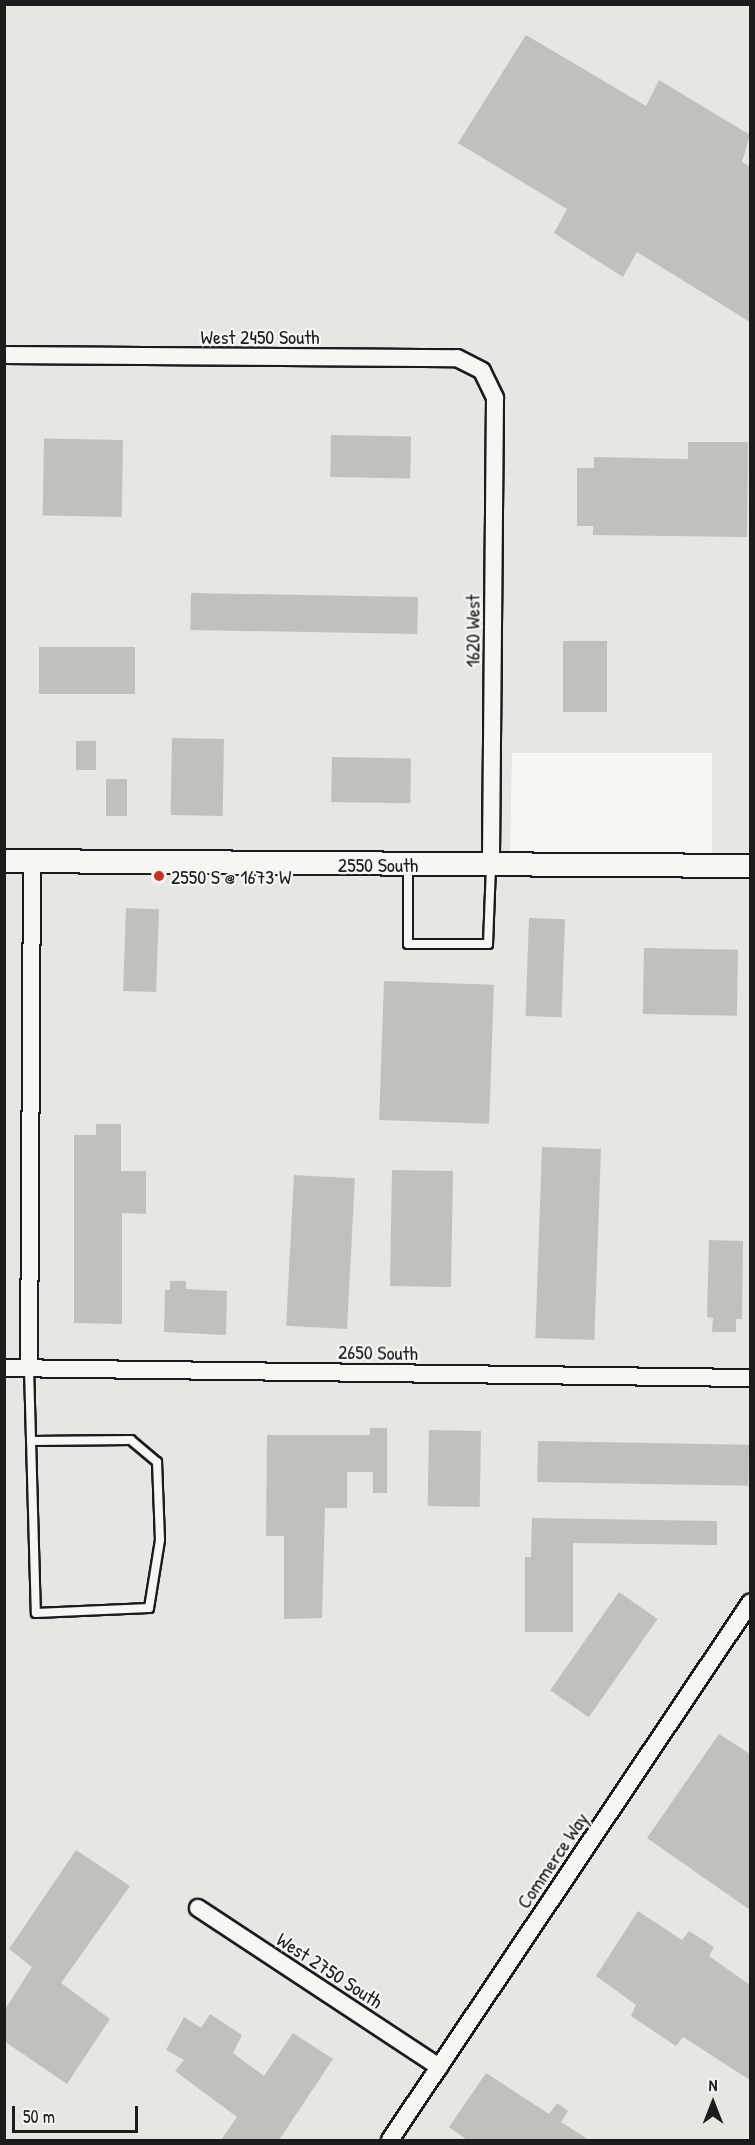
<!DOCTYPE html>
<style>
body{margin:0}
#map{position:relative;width:755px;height:2145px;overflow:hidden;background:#f6f6f2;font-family:"Patrick Hand",sans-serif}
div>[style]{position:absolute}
.built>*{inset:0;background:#e6e6e2}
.building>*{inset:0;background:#c0c0bd;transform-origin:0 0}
.roads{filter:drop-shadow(2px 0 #1c1c1c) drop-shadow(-2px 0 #1c1c1c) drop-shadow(0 2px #1c1c1c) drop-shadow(0 -2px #1c1c1c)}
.lane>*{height:8px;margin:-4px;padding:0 4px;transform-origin:4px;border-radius:4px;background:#f6f6f2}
.street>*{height:16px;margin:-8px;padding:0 8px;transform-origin:8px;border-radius:8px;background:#f6f6f2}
.secondary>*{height:22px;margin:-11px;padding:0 11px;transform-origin:11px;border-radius:11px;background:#f6f6f2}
.dots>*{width:16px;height:16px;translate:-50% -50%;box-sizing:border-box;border:3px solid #f6f6f2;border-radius:50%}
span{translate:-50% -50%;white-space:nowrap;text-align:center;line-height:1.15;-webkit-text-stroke:4.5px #f6f6f2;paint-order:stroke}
.street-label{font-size:20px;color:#1c1c1c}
.poi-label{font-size:20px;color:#1c1c1c}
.left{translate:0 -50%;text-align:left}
.frame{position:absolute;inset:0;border:6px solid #1c1c1c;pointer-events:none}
.north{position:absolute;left:683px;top:2073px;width:60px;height:60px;-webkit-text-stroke:4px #f6f6f2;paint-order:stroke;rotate:0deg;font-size:16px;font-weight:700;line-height:24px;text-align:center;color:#1c1c1c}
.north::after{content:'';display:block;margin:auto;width:21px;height:27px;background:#1c1c1c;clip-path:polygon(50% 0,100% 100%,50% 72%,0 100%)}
.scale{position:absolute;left:12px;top:2106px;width:126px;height:27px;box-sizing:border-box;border:3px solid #1c1c1c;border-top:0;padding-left:8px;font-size:18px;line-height:21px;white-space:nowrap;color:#1c1c1c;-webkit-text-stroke:4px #f6f6f2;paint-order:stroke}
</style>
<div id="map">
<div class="built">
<i style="clip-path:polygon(evenodd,5px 5px,750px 5px,750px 2140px,5px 2140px,5px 5px,512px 753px,712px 753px,712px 854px,510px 854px,512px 753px)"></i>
</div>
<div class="building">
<i style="clip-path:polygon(526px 35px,646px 106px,659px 80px,750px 135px,742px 162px,750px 167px,750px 322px,637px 252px,623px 277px,554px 233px,567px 209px,458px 143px)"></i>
<i style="left:331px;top:435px;width:80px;height:42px;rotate:1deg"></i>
<i style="left:123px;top:440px;width:77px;height:79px;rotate:91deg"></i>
<i style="clip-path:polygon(688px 442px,748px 442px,747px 537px,593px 535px,593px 526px,577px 526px,577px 468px,594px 468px,594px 457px,688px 459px)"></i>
<i style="left:191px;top:593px;width:227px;height:37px;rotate:1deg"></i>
<i style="left:563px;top:641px;width:44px;height:71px"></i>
<i style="left:39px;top:647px;width:96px;height:47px"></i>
<i style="left:172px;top:738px;width:52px;height:77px;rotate:1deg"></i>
<i style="left:76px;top:741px;width:20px;height:29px"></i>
<i style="left:332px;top:757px;width:79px;height:45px;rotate:1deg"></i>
<i style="left:106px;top:779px;width:21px;height:37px"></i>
<i style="left:126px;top:908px;width:33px;height:83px;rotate:2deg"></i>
<i style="left:529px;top:918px;width:36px;height:98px;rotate:2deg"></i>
<i style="left:644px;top:948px;width:94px;height:66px;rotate:1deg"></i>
<i style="left:384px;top:981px;width:110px;height:139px;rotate:2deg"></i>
<i style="clip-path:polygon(96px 1124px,121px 1124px,121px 1171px,146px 1171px,146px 1214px,122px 1213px,122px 1324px,74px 1323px,74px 1135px,96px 1135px)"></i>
<i style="left:542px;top:1147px;width:59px;height:191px;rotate:2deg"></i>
<i style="left:392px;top:1170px;width:61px;height:116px;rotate:1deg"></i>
<i style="left:294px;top:1175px;width:61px;height:151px;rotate:3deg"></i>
<i style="clip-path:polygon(709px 1240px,743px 1241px,742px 1319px,736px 1319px,736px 1332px,712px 1332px,713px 1318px,707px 1317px)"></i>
<i style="clip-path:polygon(170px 1281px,186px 1281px,186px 1289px,227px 1291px,226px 1335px,164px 1332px,165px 1290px,170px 1290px)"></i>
<i style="clip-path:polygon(370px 1428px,387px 1428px,387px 1493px,373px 1493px,373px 1472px,347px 1472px,347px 1508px,325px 1508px,322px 1618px,284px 1619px,284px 1536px,266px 1536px,267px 1435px,370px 1435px)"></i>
<i style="left:429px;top:1430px;width:52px;height:76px;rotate:1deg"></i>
<i style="left:538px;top:1441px;width:211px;height:41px;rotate:1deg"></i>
<i style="clip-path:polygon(532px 1518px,717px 1521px,717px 1545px,573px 1543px,573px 1632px,525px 1632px,525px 1557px,531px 1557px)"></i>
<i style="left:619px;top:1592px;width:47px;height:120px;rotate:35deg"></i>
<i style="clip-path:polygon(719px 1734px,750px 1754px,750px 1910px,647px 1838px)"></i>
<i style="clip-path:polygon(76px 1850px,130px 1886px,61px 1983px,110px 2019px,67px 2084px,4px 2041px,4px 2011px,32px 1967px,9px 1949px)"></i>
<i style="clip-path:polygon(638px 1911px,682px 1940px,689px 1931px,714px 1947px,709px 1956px,750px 1985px,750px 2080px,683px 2037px,676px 2046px,631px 2016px,636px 2005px,596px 1976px)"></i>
<i style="clip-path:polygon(210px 2014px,242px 2035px,233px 2053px,264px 2076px,293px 2033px,333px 2059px,279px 2140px,221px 2140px,237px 2117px,175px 2071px,184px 2060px,166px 2050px,184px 2017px,201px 2028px)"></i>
<i style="clip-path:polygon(486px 2073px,549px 2114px,557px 2103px,568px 2111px,561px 2122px,589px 2140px,467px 2140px,449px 2127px)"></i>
</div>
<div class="roads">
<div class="lane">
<i style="left:408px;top:864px;width:80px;rotate:90deg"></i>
<i style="left:408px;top:944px;width:80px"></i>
<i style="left:488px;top:944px;width:79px;rotate:-87.8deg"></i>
<i style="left:29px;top:1368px;width:245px;rotate:88.4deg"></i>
<i style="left:36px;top:1613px;width:113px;rotate:-2.5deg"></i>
<i style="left:149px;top:1608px;width:69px;rotate:-80.8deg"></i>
<i style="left:160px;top:1540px;width:78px;rotate:-92.2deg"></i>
<i style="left:157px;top:1462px;width:34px;rotate:-140deg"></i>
<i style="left:131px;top:1440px;width:100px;rotate:179.4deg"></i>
</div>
<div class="street">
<i style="left:4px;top:355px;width:453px;rotate:0.4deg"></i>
<i style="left:457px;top:358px;width:28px;rotate:27deg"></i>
<i style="left:482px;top:371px;width:30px;rotate:64deg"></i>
<i style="left:495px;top:398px;width:466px;rotate:90.5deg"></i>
<i style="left:4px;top:1368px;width:746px;rotate:0.77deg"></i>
<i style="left:29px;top:1368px;width:507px;rotate:-89.66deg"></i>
<i style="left:198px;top:1908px;width:289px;rotate:33.4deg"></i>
<i style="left:390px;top:2140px;width:647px;rotate:-56.16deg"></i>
</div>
<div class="secondary">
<i style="left:4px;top:861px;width:746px;rotate:0.38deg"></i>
</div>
</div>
<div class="dots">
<i style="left:159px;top:876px;background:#c8321e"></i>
</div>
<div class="street-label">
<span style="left:260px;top:336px">West 2450 South</span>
<span style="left:472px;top:631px;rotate:-90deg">1620 West</span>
<span style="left:378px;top:864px">2550 South</span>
<span style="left:378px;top:1352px;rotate:1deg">2650 South</span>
<span style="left:552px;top:1860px;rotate:-56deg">Commerce Way</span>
<span style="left:330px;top:1970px;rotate:33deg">West 2750 South</span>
</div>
<div class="poi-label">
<span class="left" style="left:171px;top:876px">2550 S @ 1673 W</span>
</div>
<div class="frame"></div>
<div class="north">N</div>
<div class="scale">50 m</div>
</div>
